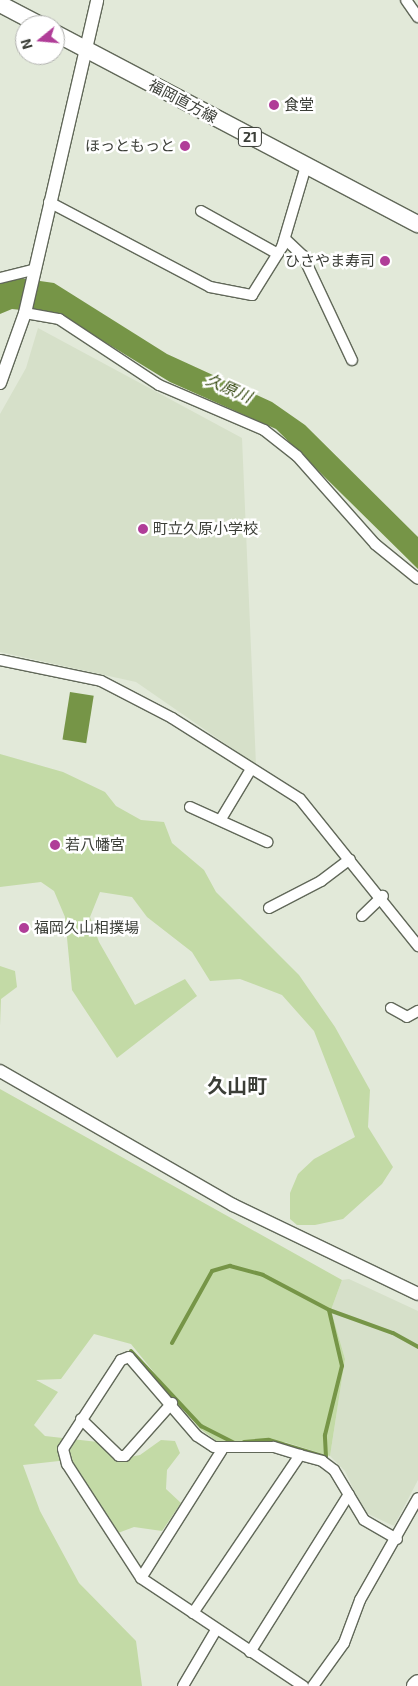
<!DOCTYPE html>
<meta charset="utf-8">
<style>
body{margin:0}
#map{position:relative;width:418px;height:1686px;overflow:hidden;background:#e2e9d9;font-family:"Exo 2","Noto Sans JP",sans-serif}
div>[style]{position:absolute}
.built>*{inset:0;background:#d6e0c9}
.green>*{inset:0;background:#c3daa6}
.water>*{inset:0;background:#769547;transform-origin:0 0}
.stream>*{height:4px;margin:-2px;padding:0 2px;transform-origin:2px;border-radius:2px;background:#769547}
.roads{filter:drop-shadow(1px 0 #616859) drop-shadow(-1px 0 #616859) drop-shadow(0 1px #616859) drop-shadow(0 -1px #616859)}
.minor>*{height:10px;margin:-5px;padding:0 5px;transform-origin:5px;border-radius:5px;background:#fff}
.tertiary>*{height:12px;margin:-6px;padding:0 6px;transform-origin:6px;border-radius:6px;background:#fff}
.primary>*{height:16px;margin:-8px;padding:0 8px;transform-origin:8px;border-radius:8px;background:#fff}
.dots>*{width:14px;height:14px;translate:-50% -50%;box-sizing:border-box;border:2px solid #fff;border-radius:50%}
span{translate:-50% -50%;white-space:nowrap;text-align:center;line-height:1.15;-webkit-text-stroke:5px #fff;paint-order:stroke}
.shield-label span{padding:1px 4px;background:#fff;border:1px solid;border-radius:4px;-webkit-text-stroke-width:0}
.shield-label{font-size:14px;color:#3b3e37;font-weight:700}
.street-label{font-size:15px;color:#3b3e37}
.poi-label{font-size:15px;color:#3b3e37}
.left{translate:0 -50%;text-align:left}
.right{translate:-100% -50%;text-align:right}
.water-label{font-size:16px;color:#364a12;font-style:italic}
.district-label{font-size:20px;color:#3b3e37;font-weight:700}
.north{position:absolute;left:15px;top:15px;width:50px;height:50px;box-sizing:border-box;background:#fff;border:1px solid #b1b2af;border-radius:50%;rotate:253deg;font-size:14px;font-weight:700;line-height:20px;text-align:center;color:#3b3e37}
.north::after{content:'';display:block;margin:auto;width:18px;height:22px;background:#b03d98;clip-path:polygon(50% 0,100% 100%,50% 72%,0 100%)}
</style>
<div id="map">
<div class="built">
<i style="clip-path:polygon(38px 328px,242px 438px,256px 765px,136px 682px,0 652px,0 414px,26px 368px)"></i>
<i style="clip-path:polygon(349px 1279px,418px 1311px,418px 1480px,394px 1526px,364px 1512px,345px 1471px,330px 1456px,345px 1359px,331px 1310px,342px 1280px)"></i>
</div>
<div class="green">
<i style="clip-path:polygon(0 754px,63px 772px,105px 792px,116px 806px,141px 820px,164px 822px,172px 843px,204px 870px,216px 892px,299px 975px,335px 1027px,370px 1090px,368px 1127px,393px 1167px,382px 1184px,343px 1219px,315px 1225px,297px 1225px,290px 1219px,290px 1193px,298px 1174px,314px 1159px,355px 1137px,314px 1031px,282px 995px,240px 979px,210px 981px,192px 952px,147px 917px,132px 897px,100px 892px,90px 917px,99px 942px,135px 1005px,185px 979px,197px 996px,117px 1058px,72px 990px,65px 917px,54px 891px,41px 882px,0 887px)"></i>
<i style="clip-path:polygon(0 966px,15px 971px,17px 987px,1px 999px,0 1026px)"></i>
<i style="clip-path:polygon(0 1089px,342px 1280px,331px 1310px,345px 1359px,330px 1456px,285px 1442px,225px 1447px,200px 1429px,131px 1344px,94px 1334px,61px 1379px,36px 1380px,58px 1392px,34px 1425px,45px 1436px,98px 1442px,120px 1459px,140px 1455px,161px 1440px,175px 1441px,180px 1453px,167px 1470px,166px 1489px,181px 1503px,162px 1531px,134px 1527px,118px 1533px,68px 1460px,23px 1465px,40px 1511px,79px 1583px,136px 1641px,142px 1686px,0 1686px)"></i>
</div>
<div class="water">
<i style="clip-path:polygon(19px 278px,54px 283px,167px 354px,272px 402px,305px 425px,418px 537px,418px 569px,276px 429px,170px 382px,59px 314px,12px 309px,0 314px,0 284px)"></i>
<i style="left:70px;top:692px;width:24px;height:48px;rotate:9deg"></i>
</div>
<div class="stream">
<i style="left:172px;top:1343px;width:82px;rotate:-60.9deg"></i>
<i style="left:212px;top:1271px;width:19px;rotate:-16deg"></i>
<i style="left:230px;top:1266px;width:34px;rotate:15deg"></i>
<i style="left:263px;top:1275px;width:75px;rotate:27.9deg"></i>
<i style="left:329px;top:1310px;width:68px;rotate:19.8deg"></i>
<i style="left:393px;top:1333px;width:29px;rotate:29deg"></i>
<i style="left:131px;top:1351px;width:103px;rotate:47deg"></i>
<i style="left:201px;top:1426px;width:37px;rotate:27deg"></i>
<i style="left:244px;top:1442px;width:25px;rotate:-5deg"></i>
<i style="left:269px;top:1440px;width:59px;rotate:16.6deg"></i>
<i style="left:326px;top:1457px;width:22px;rotate:-93deg"></i>
<i style="left:325px;top:1435px;width:71px;rotate:-76.2deg"></i>
<i style="left:342px;top:1366px;width:57px;rotate:-103.1deg"></i>
</div>
<div class="roads">
<div class="minor">
<i style="left:406px;top:0;width:21px;rotate:55deg"></i>
<i style="left:49px;top:202px;width:182px;rotate:27.8deg"></i>
<i style="left:210px;top:287px;width:43px;rotate:10.8deg"></i>
<i style="left:252px;top:295px;width:57px;rotate:-58deg"></i>
<i style="left:282px;top:247px;width:84px;rotate:-73.5deg"></i>
<i style="left:201px;top:211px;width:88px;rotate:29.2deg"></i>
<i style="left:285px;top:239px;width:25px;rotate:43deg"></i>
<i style="left:303px;top:256px;width:115px;rotate:64.8deg"></i>
<i style="left:0;top:278px;width:36px;rotate:-14deg"></i>
<i style="left:25px;top:313px;width:35px;rotate:10deg"></i>
<i style="left:59px;top:319px;width:120px;rotate:33.4deg"></i>
<i style="left:159px;top:385px;width:114px;rotate:23.2deg"></i>
<i style="left:264px;top:430px;width:42px;rotate:38.2deg"></i>
<i style="left:297px;top:456px;width:118px;rotate:48.4deg"></i>
<i style="left:375px;top:544px;width:55px;rotate:39.1deg"></i>
<i style="left:0;top:660px;width:103px;rotate:11.7deg"></i>
<i style="left:101px;top:681px;width:80px;rotate:27.5deg"></i>
<i style="left:172px;top:718px;width:151px;rotate:32.3deg"></i>
<i style="left:300px;top:799px;width:189px;rotate:51.2deg"></i>
<i style="left:190px;top:807px;width:85px;rotate:24.4deg"></i>
<i style="left:221px;top:819px;width:58px;rotate:-59deg"></i>
<i style="left:269px;top:908px;width:59px;rotate:-27.4deg"></i>
<i style="left:321px;top:881px;width:36px;rotate:-37deg"></i>
<i style="left:362px;top:916px;width:29px;rotate:-44deg"></i>
<i style="left:391px;top:1008px;width:18px;rotate:29deg"></i>
<i style="left:407px;top:1017px;width:13px;rotate:-29deg"></i>
<i style="left:81px;top:1419px;width:53px;rotate:44.2deg"></i>
<i style="left:119px;top:1456px;width:6px"></i>
<i style="left:125px;top:1456px;width:71px;rotate:-48.4deg"></i>
<i style="left:300px;top:1455px;width:28px;rotate:-163deg"></i>
<i style="left:273px;top:1447px;width:59px;rotate:180deg"></i>
<i style="left:214px;top:1447px;width:20px;rotate:-147deg"></i>
<i style="left:197px;top:1436px;width:104px;rotate:-130.7deg"></i>
<i style="left:129px;top:1357px;width:9px;rotate:159deg"></i>
<i style="left:121px;top:1360px;width:106px;rotate:123.1deg"></i>
<i style="left:63px;top:1449px;width:16px;rotate:75deg"></i>
<i style="left:67px;top:1464px;width:136px;rotate:57deg"></i>
<i style="left:141px;top:1578px;width:195px;rotate:33.7deg"></i>
<i style="left:141px;top:1578px;width:151px;rotate:-57.7deg"></i>
<i style="left:193px;top:1613px;width:191px;rotate:-55.9deg"></i>
<i style="left:300px;top:1455px;width:23px;rotate:15deg"></i>
<i style="left:322px;top:1461px;width:15px;rotate:37deg"></i>
<i style="left:334px;top:1470px;width:58px;rotate:59deg"></i>
<i style="left:364px;top:1520px;width:38px;rotate:30deg"></i>
<i style="left:250px;top:1652px;width:186px;rotate:-57.9deg"></i>
<i style="left:183px;top:1686px;width:65px;rotate:-59.5deg"></i>
<i style="left:313px;top:1686px;width:53px;rotate:-54.2deg"></i>
<i style="left:344px;top:1643px;width:46px;rotate:-69.6deg"></i>
<i style="left:360px;top:1600px;width:117px;rotate:-60.4deg"></i>
</div>
<div class="tertiary">
<i style="left:0;top:383px;width:74px;rotate:-70.3deg"></i>
<i style="left:25px;top:313px;width:321px;rotate:-77deg"></i>
<i style="left:0;top:1071px;width:269px;rotate:29.9deg"></i>
<i style="left:233px;top:1205px;width:205px;rotate:25.7deg"></i>
</div>
<div class="primary">
<i style="left:0;top:4px;width:45px;rotate:27.7deg"></i>
<i style="left:55px;top:33px;width:410px;rotate:27.8deg"></i>
<i style="left:415px;top:1686px;width:4px;rotate:-45deg"></i>
</div>
</div>
<div class="dots">
<i style="left:274px;top:105px;background:#b03d98"></i>
<i style="left:185px;top:146px;background:#b03d98"></i>
<i style="left:385px;top:261px;background:#b03d98"></i>
<i style="left:143px;top:529px;background:#b03d98"></i>
<i style="left:55px;top:845px;background:#b03d98"></i>
<i style="left:24px;top:928px;background:#b03d98"></i>
</div>
<div class="shield-label">
<span style="left:250px;top:137px">21</span>
</div>
<div class="street-label">
<span style="left:183px;top:101px;rotate:28deg">福岡直方線</span>
</div>
<div class="poi-label">
<span class="left" style="left:284px;top:105px">食堂</span>
<span class="right" style="left:175px;top:146px">ほっともっと</span>
<span class="right" style="left:375px;top:261px">ひさやま寿司</span>
<span class="left" style="left:153px;top:529px">町立久原小学校</span>
<span class="left" style="left:65px;top:845px">若八幡宮</span>
<span class="left" style="left:34px;top:928px">福岡久山相撲場</span>
</div>
<div class="water-label">
<span style="left:229px;top:388px;rotate:24deg">久原川</span>
</div>
<div class="district-label">
<span style="left:237px;top:1085px">久山町</span>
</div>
<div class="north">N</div>
</div>
